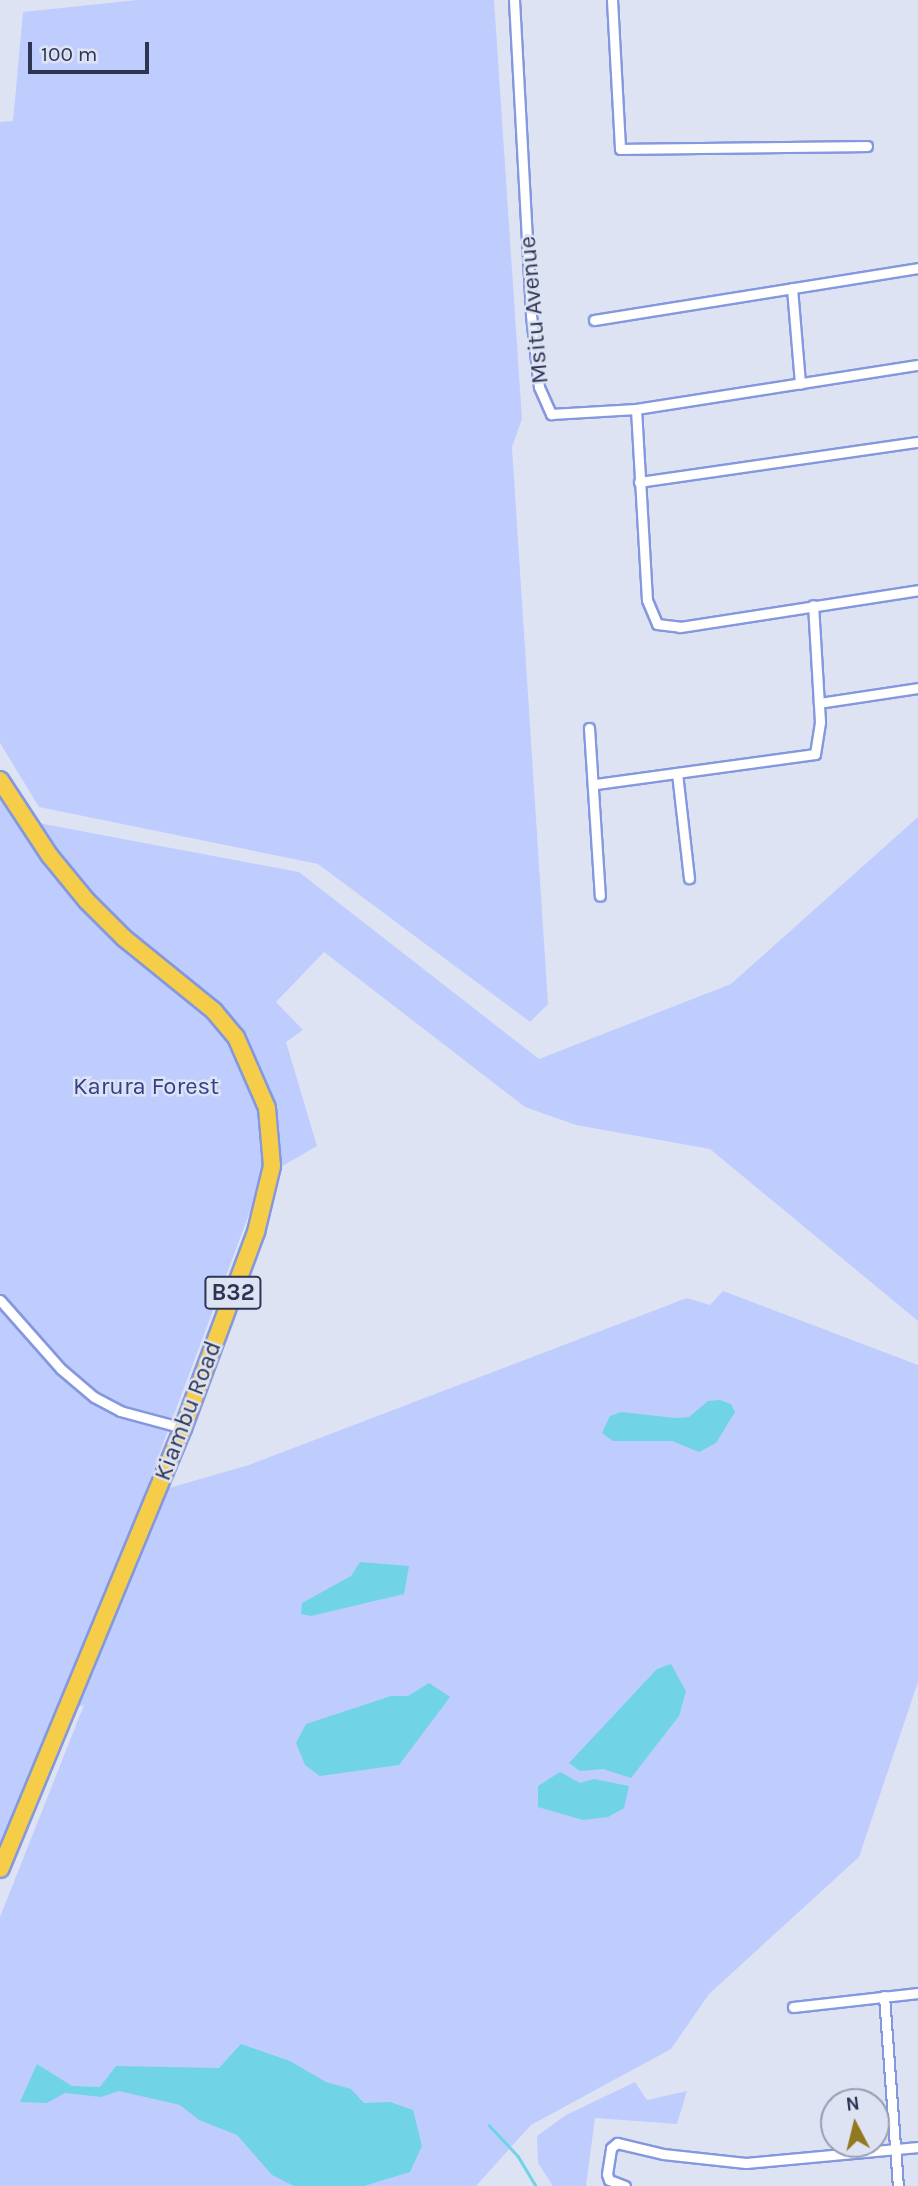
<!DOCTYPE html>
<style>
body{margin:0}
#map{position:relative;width:918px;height:2186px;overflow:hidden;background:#dee3f3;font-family:Karla,sans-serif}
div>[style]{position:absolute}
.green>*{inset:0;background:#bfcdfe}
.water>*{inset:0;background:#71d3e6}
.stream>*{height:2.5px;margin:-1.25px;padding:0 1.25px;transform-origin:1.25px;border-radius:1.25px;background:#71d3e6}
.roads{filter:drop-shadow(2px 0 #8498df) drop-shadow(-2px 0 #8498df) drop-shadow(0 2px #8498df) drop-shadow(0 -2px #8498df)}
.street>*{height:9px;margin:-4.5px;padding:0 4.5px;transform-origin:4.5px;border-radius:4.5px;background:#fff}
.highway>*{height:16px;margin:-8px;padding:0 8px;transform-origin:8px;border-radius:8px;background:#f6cd49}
span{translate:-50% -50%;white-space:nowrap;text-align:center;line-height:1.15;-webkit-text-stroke:5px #dee3f3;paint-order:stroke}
.shield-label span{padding:2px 5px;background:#dee3f3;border:2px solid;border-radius:5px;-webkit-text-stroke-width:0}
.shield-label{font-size:23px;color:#2d3553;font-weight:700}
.street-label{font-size:24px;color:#2d3553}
.park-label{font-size:24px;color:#323f8b}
.north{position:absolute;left:820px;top:2088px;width:70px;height:70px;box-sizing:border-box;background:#dee3f3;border:2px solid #979db3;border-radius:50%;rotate:353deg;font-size:19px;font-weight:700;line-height:28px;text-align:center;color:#2d3553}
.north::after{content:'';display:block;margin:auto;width:24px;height:32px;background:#92781f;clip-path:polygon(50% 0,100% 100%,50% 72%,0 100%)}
.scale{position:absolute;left:28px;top:42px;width:121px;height:32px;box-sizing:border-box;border:4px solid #2d3553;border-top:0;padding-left:9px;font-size:21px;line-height:24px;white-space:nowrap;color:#2d3553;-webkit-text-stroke:5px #dee3f3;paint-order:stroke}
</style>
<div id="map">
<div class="green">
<i style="clip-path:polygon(137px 0,494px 0,522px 419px,512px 447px,548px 1004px,530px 1022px,318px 864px,39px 807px,0 743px,0 122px,13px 121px,23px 12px)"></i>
<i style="clip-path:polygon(0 792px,17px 819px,299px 872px,539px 1059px,731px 984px,918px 817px,918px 1321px,710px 1149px,576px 1125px,525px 1107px,324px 952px,276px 1002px,303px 1030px,286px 1042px,317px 1146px,263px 1177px,6px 1863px,0 1857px)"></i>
<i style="clip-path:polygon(723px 1291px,918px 1365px,918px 1682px,859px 1857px,709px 1994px,671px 2049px,531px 2125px,476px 2186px,0 2186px,0 1917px,84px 1705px,75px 1708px,169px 1488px,249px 1465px,687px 1298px,710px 1305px)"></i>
<i style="clip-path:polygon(635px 2082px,647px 2100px,687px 2091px,677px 2124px,595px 2118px,586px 2186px,553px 2186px,538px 2163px,537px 2136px,566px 2115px)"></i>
</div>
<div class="water">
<i style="clip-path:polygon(720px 1400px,731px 1404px,735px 1412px,716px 1443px,699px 1452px,672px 1441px,613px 1441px,602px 1433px,610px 1416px,621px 1412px,675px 1418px,689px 1417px,708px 1401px)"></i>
<i style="clip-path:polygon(360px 1562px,409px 1566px,404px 1594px,311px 1616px,301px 1614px,302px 1603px,351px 1576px)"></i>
<i style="clip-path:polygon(671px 1664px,686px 1691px,679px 1716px,631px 1778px,603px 1769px,580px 1771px,569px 1763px,657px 1669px)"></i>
<i style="clip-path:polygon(429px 1683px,450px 1697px,399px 1765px,320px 1776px,305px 1765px,296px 1743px,306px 1724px,391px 1696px,408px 1696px)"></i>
<i style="clip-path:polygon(560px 1772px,580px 1783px,594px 1779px,629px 1786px,624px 1808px,608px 1817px,583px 1820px,538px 1807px,538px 1786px)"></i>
<i style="clip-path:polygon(241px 2044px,290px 2061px,326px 2082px,351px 2089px,364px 2103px,390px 2102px,413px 2110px,422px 2146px,410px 2172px,364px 2186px,294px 2186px,272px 2175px,237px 2135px,199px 2120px,180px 2105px,119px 2091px,101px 2097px,65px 2093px,47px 2103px,20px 2102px,37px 2064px,72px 2086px,100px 2087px,116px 2066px,219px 2068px)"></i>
</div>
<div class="stream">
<i style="left:489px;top:2125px;width:42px;rotate:46.9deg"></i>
<i style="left:518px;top:2156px;width:35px;rotate:59deg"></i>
</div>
<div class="roads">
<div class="street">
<i style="left:514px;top:0;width:315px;rotate:86.9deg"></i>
<i style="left:531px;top:315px;width:72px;rotate:83.7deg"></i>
<i style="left:539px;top:387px;width:30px;rotate:66deg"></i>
<i style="left:551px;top:414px;width:85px;rotate:-3.4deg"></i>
<i style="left:636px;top:409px;width:285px;rotate:-8.9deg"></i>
<i style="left:612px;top:0;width:149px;rotate:86.9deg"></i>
<i style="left:620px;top:149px;width:247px;rotate:-0.7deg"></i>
<i style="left:792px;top:288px;width:96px;rotate:85.2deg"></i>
<i style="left:594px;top:320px;width:328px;rotate:-9.1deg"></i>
<i style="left:636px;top:409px;width:191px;rotate:86.7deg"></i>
<i style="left:647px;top:600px;width:26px;rotate:67deg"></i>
<i style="left:657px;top:624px;width:23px;rotate:7deg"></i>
<i style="left:680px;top:627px;width:241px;rotate:-8.8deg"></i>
<i style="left:639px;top:482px;width:282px;rotate:-8.2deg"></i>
<i style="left:819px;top:703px;width:100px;rotate:-8.6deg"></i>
<i style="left:589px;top:728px;width:168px;rotate:86.3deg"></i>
<i style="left:677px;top:773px;width:106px;rotate:83.5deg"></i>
<i style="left:596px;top:784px;width:221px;rotate:-7.8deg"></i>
<i style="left:815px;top:754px;width:32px;rotate:-81deg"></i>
<i style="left:820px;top:722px;width:117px;rotate:-93.4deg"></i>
<i style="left:0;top:1300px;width:92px;rotate:48.5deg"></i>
<i style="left:61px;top:1369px;width:43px;rotate:40.3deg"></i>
<i style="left:94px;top:1397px;width:30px;rotate:28deg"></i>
<i style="left:120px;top:1411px;width:65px;rotate:15.1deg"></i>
<i style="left:884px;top:1996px;width:191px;rotate:85.8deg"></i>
<i style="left:793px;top:2007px;width:126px;rotate:-6.4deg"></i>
<i style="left:625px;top:2186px;width:17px;rotate:-159deg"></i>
<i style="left:609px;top:2180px;width:6px;rotate:-108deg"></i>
<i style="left:607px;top:2174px;width:26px;rotate:-81deg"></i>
<i style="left:611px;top:2148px;width:8px;rotate:-40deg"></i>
<i style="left:617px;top:2143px;width:47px;rotate:13.4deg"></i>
<i style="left:663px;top:2154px;width:83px;rotate:6.2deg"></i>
<i style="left:746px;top:2163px;width:173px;rotate:-5.3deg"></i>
</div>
<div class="highway">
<i style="left:0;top:780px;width:91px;rotate:56.7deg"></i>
<i style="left:50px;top:856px;width:58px;rotate:50.6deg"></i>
<i style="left:87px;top:901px;width:52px;rotate:45deg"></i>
<i style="left:124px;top:938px;width:116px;rotate:39deg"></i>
<i style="left:214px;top:1011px;width:34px;rotate:50deg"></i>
<i style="left:236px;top:1037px;width:77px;rotate:66.4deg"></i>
<i style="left:267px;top:1108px;width:58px;rotate:85.1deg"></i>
<i style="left:272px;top:1166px;width:68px;rotate:103.6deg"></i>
<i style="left:256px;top:1232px;width:209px;rotate:110.4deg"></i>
<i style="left:183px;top:1428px;width:477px;rotate:112.5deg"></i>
</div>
</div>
<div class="shield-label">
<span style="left:233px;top:1293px">B32</span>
</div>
<div class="street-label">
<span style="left:534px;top:310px;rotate:-95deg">Msitu Avenue</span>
<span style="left:188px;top:1411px;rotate:-69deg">Kiambu Road</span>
</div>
<div class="park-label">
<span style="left:146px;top:1087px">Karura Forest</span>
</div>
<div class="north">N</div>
<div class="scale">100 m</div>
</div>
